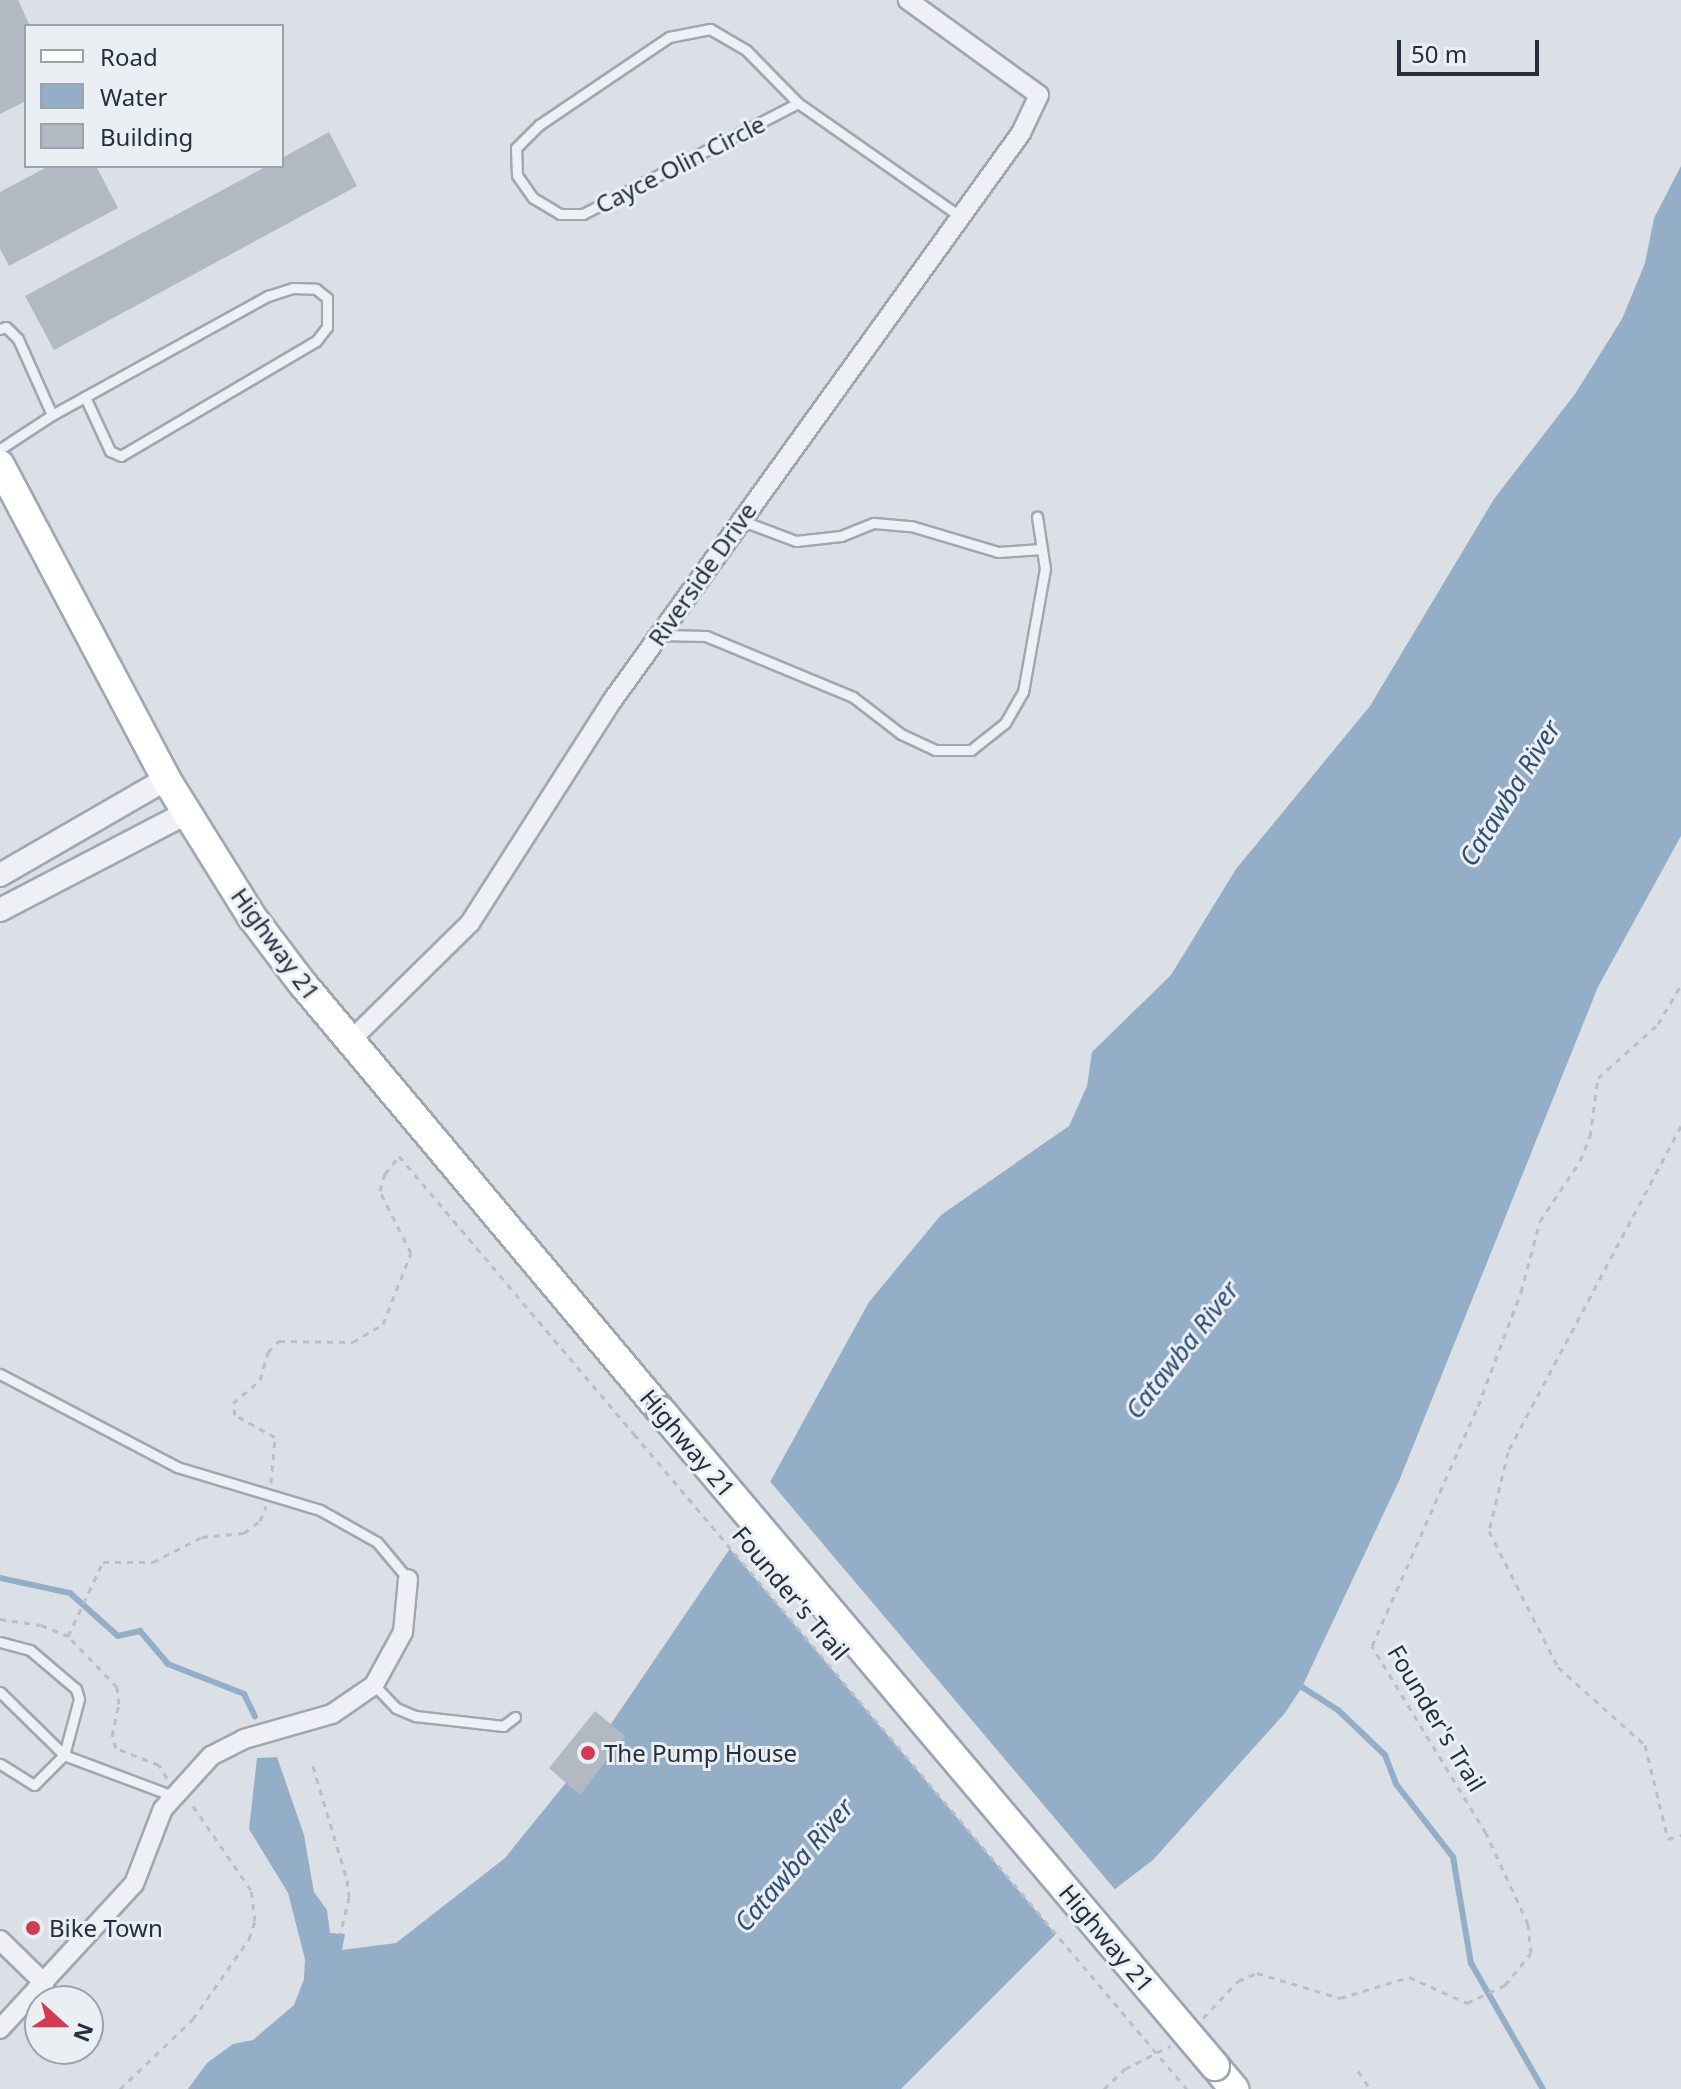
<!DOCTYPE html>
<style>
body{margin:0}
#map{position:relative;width:1681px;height:2089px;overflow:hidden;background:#dbe0e6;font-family:"Noto Sans",sans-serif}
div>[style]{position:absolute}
.water>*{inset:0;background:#95aec8}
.pier>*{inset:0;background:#dbe0e6}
.stream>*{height:6px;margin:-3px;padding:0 3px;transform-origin:3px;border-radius:3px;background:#95aec8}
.building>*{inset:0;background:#b2b9c3}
.path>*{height:3px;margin-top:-1.5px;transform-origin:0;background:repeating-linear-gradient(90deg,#babec5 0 6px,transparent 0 12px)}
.roads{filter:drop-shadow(2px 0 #a1a7b0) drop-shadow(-2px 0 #a1a7b0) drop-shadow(0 2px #a1a7b0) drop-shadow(0 -2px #a1a7b0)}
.service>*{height:9px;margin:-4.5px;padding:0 4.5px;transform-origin:4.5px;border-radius:4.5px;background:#eef0f5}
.minor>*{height:18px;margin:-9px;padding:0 9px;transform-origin:9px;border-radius:9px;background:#eef0f5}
.tertiary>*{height:22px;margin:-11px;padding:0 11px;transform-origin:11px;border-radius:11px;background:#eef0f5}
.primary>*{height:28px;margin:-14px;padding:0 14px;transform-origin:14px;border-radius:14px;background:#fff}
.path-bridge>*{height:3px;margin-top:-1.5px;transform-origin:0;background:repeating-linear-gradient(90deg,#babec5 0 6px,transparent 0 12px)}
.bridges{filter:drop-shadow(2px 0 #9aa4b2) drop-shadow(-2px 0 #9aa4b2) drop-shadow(0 2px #9aa4b2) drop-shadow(0 -2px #9aa4b2)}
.primary-bridge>*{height:28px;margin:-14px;padding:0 14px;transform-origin:14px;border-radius:14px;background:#fff}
.dots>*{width:22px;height:22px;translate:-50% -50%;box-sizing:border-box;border:4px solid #eaeff4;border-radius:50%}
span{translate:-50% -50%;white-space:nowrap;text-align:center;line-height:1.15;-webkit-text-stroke:6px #eaeff4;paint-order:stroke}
.street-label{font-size:24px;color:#252e3c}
.poi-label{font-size:24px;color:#252e3c}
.left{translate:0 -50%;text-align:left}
.water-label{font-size:26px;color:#2e4d71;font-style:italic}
.legend{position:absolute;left:24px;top:24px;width:260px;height:144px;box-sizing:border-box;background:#eaeff4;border:2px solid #9ba2aa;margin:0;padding:10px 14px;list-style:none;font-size:24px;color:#252e3c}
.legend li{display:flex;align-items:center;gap:16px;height:40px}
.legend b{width:40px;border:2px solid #9ba2aa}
.north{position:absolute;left:24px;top:1985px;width:80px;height:80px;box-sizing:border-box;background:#eaeff4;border:2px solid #9ba2aa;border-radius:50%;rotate:111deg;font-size:22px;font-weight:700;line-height:32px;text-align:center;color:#252e3c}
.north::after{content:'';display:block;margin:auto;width:28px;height:36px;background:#d13b53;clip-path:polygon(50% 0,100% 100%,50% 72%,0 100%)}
.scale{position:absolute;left:1397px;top:40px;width:142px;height:36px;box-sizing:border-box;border:4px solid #252e3c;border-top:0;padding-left:10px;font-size:24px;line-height:28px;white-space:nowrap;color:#252e3c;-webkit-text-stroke:6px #eaeff4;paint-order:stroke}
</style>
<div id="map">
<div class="water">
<div style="clip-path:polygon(1681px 166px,1681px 836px,1598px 987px,1399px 1481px,1302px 1687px,1285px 1713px,1153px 1860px,1056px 1934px,901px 2089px,188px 2089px,207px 2063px,233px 2044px,253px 2040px,294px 2005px,304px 1979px,305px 1959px,288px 1893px,249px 1829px,257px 1758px,277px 1757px,304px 1835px,314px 1892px,327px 1910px,330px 1933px,345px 1934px,342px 1950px,396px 1943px,505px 1858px,598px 1743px,748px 1522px,869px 1302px,941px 1215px,1069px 1126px,1087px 1086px,1092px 1052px,1171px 975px,1236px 869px,1370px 706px,1494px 499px,1575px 394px,1622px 319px,1645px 263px,1654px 218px)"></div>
</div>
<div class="pier">
<div style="clip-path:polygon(768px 1479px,1118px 1893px,1058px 1937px,726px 1544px)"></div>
</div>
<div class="stream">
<div style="left:0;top:1578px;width:72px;rotate:12.1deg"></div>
<div style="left:70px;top:1593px;width:64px;rotate:41.9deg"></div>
<div style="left:118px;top:1636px;width:23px;rotate:-13deg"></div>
<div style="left:140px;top:1631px;width:43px;rotate:49.7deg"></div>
<div style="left:168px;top:1664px;width:82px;rotate:21.5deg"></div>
<div style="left:244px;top:1694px;width:25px;rotate:64deg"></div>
<div style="left:1302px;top:1687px;width:43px;rotate:32.6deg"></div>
<div style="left:1338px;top:1710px;width:65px;rotate:43.8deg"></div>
<div style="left:1385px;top:1755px;width:31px;rotate:69deg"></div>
<div style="left:1396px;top:1784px;width:93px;rotate:52deg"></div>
<div style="left:1453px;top:1857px;width:108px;rotate:80.4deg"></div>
<div style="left:1471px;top:1963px;width:145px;rotate:60.3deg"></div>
</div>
<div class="building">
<div style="clip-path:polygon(0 0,18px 0,30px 26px,26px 26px,26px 101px,0 114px)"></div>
<div style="clip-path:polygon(329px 132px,357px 186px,54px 350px,25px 296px,267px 166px,282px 166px,282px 158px)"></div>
<div style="clip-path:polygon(49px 166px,96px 166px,118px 208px,9px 266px,0 249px,0 192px)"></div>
<div style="clip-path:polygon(595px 1711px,625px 1736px,580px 1795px,549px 1768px)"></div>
</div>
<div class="path">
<div style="left:1681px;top:1126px;width:369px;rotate:118deg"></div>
<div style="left:1508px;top:1452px;width:81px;rotate:103.5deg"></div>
<div style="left:1489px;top:1531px;width:153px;rotate:63.1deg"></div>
<div style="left:1558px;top:1667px;width:117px;rotate:41.9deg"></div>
<div style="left:1645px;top:1745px;width:97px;rotate:76.3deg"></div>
<div style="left:1668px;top:1839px;width:14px;rotate:-17deg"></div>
<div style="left:271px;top:1483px;width:46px;rotate:-85deg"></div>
<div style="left:275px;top:1437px;width:46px;rotate:-151.2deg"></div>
<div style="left:235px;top:1415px;width:12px;rotate:-99deg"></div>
<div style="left:233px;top:1403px;width:35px;rotate:-40deg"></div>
<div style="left:260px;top:1380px;width:29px;rotate:-74deg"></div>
<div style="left:268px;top:1352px;width:16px;rotate:-45deg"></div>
<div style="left:279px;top:1341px;width:74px;rotate:0.8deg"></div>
<div style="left:353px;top:1342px;width:35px;rotate:-31deg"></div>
<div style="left:383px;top:1324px;width:76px;rotate:-68.5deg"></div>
<div style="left:411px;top:1253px;width:69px;rotate:-116.6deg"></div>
<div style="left:380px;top:1191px;width:18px;rotate:-74deg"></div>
<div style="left:385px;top:1174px;width:23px;rotate:-52deg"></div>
<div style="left:399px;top:1156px;width:364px;rotate:49.8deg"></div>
<div style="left:0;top:1619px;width:41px;rotate:8.3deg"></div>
<div style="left:41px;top:1625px;width:29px;rotate:22deg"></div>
<div style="left:313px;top:1766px;width:119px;rotate:73.4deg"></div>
<div style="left:347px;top:1880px;width:17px;rotate:83deg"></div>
<div style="left:349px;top:1897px;width:37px;rotate:103deg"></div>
<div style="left:167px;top:1778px;width:15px;rotate:-122deg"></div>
<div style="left:159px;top:1765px;width:46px;rotate:-158.4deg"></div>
<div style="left:116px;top:1748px;width:13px;rotate:-108deg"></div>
<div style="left:112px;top:1736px;width:33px;rotate:-78deg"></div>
<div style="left:119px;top:1704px;width:17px;rotate:-97deg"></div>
<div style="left:117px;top:1687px;width:71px;rotate:-133.9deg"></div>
<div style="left:68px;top:1636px;width:82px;rotate:-64.7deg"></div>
<div style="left:103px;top:1562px;width:50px"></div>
<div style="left:153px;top:1562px;width:55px;rotate:-27deg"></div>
<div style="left:202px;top:1537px;width:42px;rotate:-5.4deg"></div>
<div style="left:244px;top:1533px;width:20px;rotate:-37deg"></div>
<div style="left:260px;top:1521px;width:16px;rotate:-68deg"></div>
<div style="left:1203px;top:2018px;width:51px;rotate:-46.6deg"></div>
<div style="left:1238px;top:1981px;width:21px;rotate:-23deg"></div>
<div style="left:1257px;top:1973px;width:87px;rotate:16.8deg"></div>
<div style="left:1340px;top:1998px;width:72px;rotate:-16.9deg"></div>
<div style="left:1409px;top:1977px;width:64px;rotate:24.1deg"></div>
<div style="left:1467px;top:2003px;width:42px;rotate:-25.3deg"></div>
<div style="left:1505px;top:1985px;width:41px;rotate:-50.9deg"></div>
<div style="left:1531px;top:1953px;width:29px;rotate:-96deg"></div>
<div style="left:1528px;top:1924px;width:100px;rotate:-114.8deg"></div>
<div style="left:1486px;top:1833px;width:219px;rotate:-121.4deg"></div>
<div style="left:1372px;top:1646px;width:262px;rotate:-66.2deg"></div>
<div style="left:1478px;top:1406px;width:122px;rotate:-69.3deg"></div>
<div style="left:1521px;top:1292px;width:73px;rotate:-75deg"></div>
<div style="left:1540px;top:1221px;width:72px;rotate:-56.3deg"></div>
<div style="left:1580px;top:1161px;width:27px;rotate:-68deg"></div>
<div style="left:1590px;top:1136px;width:59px;rotate:-82.1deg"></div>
<div style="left:1598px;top:1078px;width:81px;rotate:-42deg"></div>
<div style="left:1658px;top:1024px;width:45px;rotate:-59.5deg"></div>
<div style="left:1358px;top:2071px;width:22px;rotate:56deg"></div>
<div style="left:120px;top:2089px;width:101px;rotate:-43.8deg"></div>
<div style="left:193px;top:2019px;width:98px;rotate:-55deg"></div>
<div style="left:249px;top:1939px;width:19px;rotate:-72deg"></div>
<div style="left:255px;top:1921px;width:31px;rotate:-97deg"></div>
<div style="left:251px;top:1890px;width:106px;rotate:-124.6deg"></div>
<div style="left:1104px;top:2089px;width:29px;rotate:-44deg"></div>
<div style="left:1125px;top:2069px;width:51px;rotate:-27.1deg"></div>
</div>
<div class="roads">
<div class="service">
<div style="left:798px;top:103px;width:242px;rotate:152.7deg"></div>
<div style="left:583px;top:214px;width:23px;rotate:180deg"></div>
<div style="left:560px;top:214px;width:31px;rotate:-149deg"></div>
<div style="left:533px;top:198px;width:28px;rotate:-125deg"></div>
<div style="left:517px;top:175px;width:27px;rotate:-92deg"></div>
<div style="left:516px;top:148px;width:33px;rotate:-45deg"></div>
<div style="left:539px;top:125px;width:157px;rotate:-34.1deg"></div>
<div style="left:669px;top:37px;width:42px;rotate:-11deg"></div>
<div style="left:710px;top:29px;width:42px;rotate:30.3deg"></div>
<div style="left:746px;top:50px;width:74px;rotate:45.5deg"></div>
<div style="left:798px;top:103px;width:195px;rotate:35deg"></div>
<div style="left:0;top:329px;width:6px;rotate:-18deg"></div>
<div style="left:6px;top:327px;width:17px;rotate:45deg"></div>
<div style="left:18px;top:339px;width:83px;rotate:65.9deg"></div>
<div style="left:52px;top:415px;width:62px;rotate:146.8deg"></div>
<div style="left:52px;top:415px;width:247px;rotate:-28.9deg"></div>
<div style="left:268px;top:296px;width:26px;rotate:-18deg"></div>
<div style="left:293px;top:288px;width:23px;rotate:2deg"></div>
<div style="left:316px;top:289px;width:14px;rotate:39deg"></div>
<div style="left:327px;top:298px;width:29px;rotate:90deg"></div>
<div style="left:327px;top:327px;width:18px;rotate:128deg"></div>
<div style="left:316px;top:341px;width:226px;rotate:149.5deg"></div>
<div style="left:121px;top:456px;width:12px;rotate:-156deg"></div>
<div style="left:110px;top:451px;width:60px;rotate:-114.8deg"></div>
<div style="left:740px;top:520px;width:60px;rotate:20.6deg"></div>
<div style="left:796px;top:541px;width:45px;rotate:-6.3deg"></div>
<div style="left:841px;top:536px;width:35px;rotate:-22deg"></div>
<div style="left:874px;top:523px;width:37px;rotate:5deg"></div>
<div style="left:911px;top:526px;width:91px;rotate:16.6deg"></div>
<div style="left:998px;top:552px;width:44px;rotate:-3.9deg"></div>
<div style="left:660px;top:635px;width:46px;rotate:1.2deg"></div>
<div style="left:706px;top:636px;width:159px;rotate:22.5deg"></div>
<div style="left:853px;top:697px;width:61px;rotate:37.6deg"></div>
<div style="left:901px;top:734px;width:38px;rotate:25deg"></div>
<div style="left:936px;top:750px;width:35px"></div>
<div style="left:971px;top:750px;width:43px;rotate:-38.5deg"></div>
<div style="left:1005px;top:723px;width:36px;rotate:-60deg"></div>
<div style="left:1023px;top:692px;width:125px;rotate:-79.9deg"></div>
<div style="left:1045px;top:569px;width:53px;rotate:-98.7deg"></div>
<div style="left:0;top:1374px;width:200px;rotate:27.7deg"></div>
<div style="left:177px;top:1467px;width:149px;rotate:16.7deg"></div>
<div style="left:320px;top:1510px;width:65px;rotate:29.3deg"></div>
<div style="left:377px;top:1542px;width:48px;rotate:50deg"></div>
<div style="left:0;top:1642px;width:31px;rotate:15deg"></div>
<div style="left:30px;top:1650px;width:60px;rotate:40.3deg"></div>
<div style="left:76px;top:1689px;width:10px;rotate:73deg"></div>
<div style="left:79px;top:1699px;width:58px;rotate:105deg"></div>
<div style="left:64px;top:1755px;width:42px;rotate:135deg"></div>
<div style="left:34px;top:1785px;width:40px;rotate:-148deg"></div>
<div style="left:374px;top:1685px;width:32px;rotate:46deg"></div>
<div style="left:396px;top:1708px;width:21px;rotate:23deg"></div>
<div style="left:415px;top:1716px;width:89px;rotate:6.5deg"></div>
<div style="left:503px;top:1726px;width:15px;rotate:-37deg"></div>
<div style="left:0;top:1692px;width:90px;rotate:44.5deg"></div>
<div style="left:64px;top:1755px;width:116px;rotate:20.6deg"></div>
</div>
<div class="minor">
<div style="left:350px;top:1041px;width:168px;rotate:-44.5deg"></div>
<div style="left:470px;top:923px;width:264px;rotate:-57.4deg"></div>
<div style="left:612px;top:701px;width:700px;rotate:-54.24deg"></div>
<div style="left:1021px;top:133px;width:42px;rotate:-64.7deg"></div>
<div style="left:1039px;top:95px;width:162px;rotate:-144.1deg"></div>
<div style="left:0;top:1940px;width:62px;rotate:44.3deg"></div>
<div style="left:0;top:2029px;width:197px;rotate:-47.3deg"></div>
<div style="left:134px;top:1884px;width:80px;rotate:-68.9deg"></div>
<div style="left:163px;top:1809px;width:72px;rotate:-47.8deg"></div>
<div style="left:211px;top:1756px;width:37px;rotate:-27deg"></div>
<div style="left:244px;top:1739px;width:91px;rotate:-15.9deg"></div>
<div style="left:332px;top:1714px;width:51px;rotate:-34.6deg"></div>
<div style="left:374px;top:1685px;width:60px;rotate:-61.3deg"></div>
<div style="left:403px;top:1632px;width:53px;rotate:-84.6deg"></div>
</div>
<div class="tertiary">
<div style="left:0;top:875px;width:192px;rotate:-30deg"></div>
<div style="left:0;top:910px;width:210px;rotate:-27.5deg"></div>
</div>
<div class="primary">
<div style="left:0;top:465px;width:355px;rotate:62.1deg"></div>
<div style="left:166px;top:779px;width:163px;rotate:58.1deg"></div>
<div style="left:252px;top:917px;width:83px;rotate:52.9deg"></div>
<div style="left:302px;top:983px;width:559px;rotate:50.01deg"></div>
<div style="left:1215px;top:2066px;width:30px;rotate:50deg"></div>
</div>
</div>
<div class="path-bridge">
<div style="left:634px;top:1434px;width:857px;rotate:49.83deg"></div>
</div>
<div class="bridges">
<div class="primary-bridge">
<div style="left:661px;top:1411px;width:858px;rotate:49.78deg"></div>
</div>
</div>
<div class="dots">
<div style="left:588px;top:1753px;background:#d13b53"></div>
<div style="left:33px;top:1928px;background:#d13b53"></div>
</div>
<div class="street-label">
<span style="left:680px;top:164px;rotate:-27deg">Cayce Olin Circle</span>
<span style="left:702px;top:574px;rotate:-55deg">Riverside Drive</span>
<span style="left:276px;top:944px;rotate:54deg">Highway 21</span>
<span style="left:688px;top:1443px;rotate:50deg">Highway 21</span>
<span style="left:791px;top:1593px;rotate:50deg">Founder's Trail</span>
<span style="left:1437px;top:1718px;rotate:59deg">Founder's Trail</span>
<span style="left:1107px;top:1938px;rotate:50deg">Highway 21</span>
</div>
<div class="poi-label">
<span class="left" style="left:604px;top:1753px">The Pump House</span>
<span class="left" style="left:49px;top:1928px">Bike Town</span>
</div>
<div class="water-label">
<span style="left:1510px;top:793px;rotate:-58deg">Catawba River</span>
<span style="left:1182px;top:1350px;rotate:-52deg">Catawba River</span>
<span style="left:794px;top:1865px;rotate:-49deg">Catawba River</span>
</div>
<ul class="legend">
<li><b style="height:10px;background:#fff"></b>Road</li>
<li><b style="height:22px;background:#95aec8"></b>Water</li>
<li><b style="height:22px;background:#b2b9c3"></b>Building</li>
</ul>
<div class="north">N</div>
<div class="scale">50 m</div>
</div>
